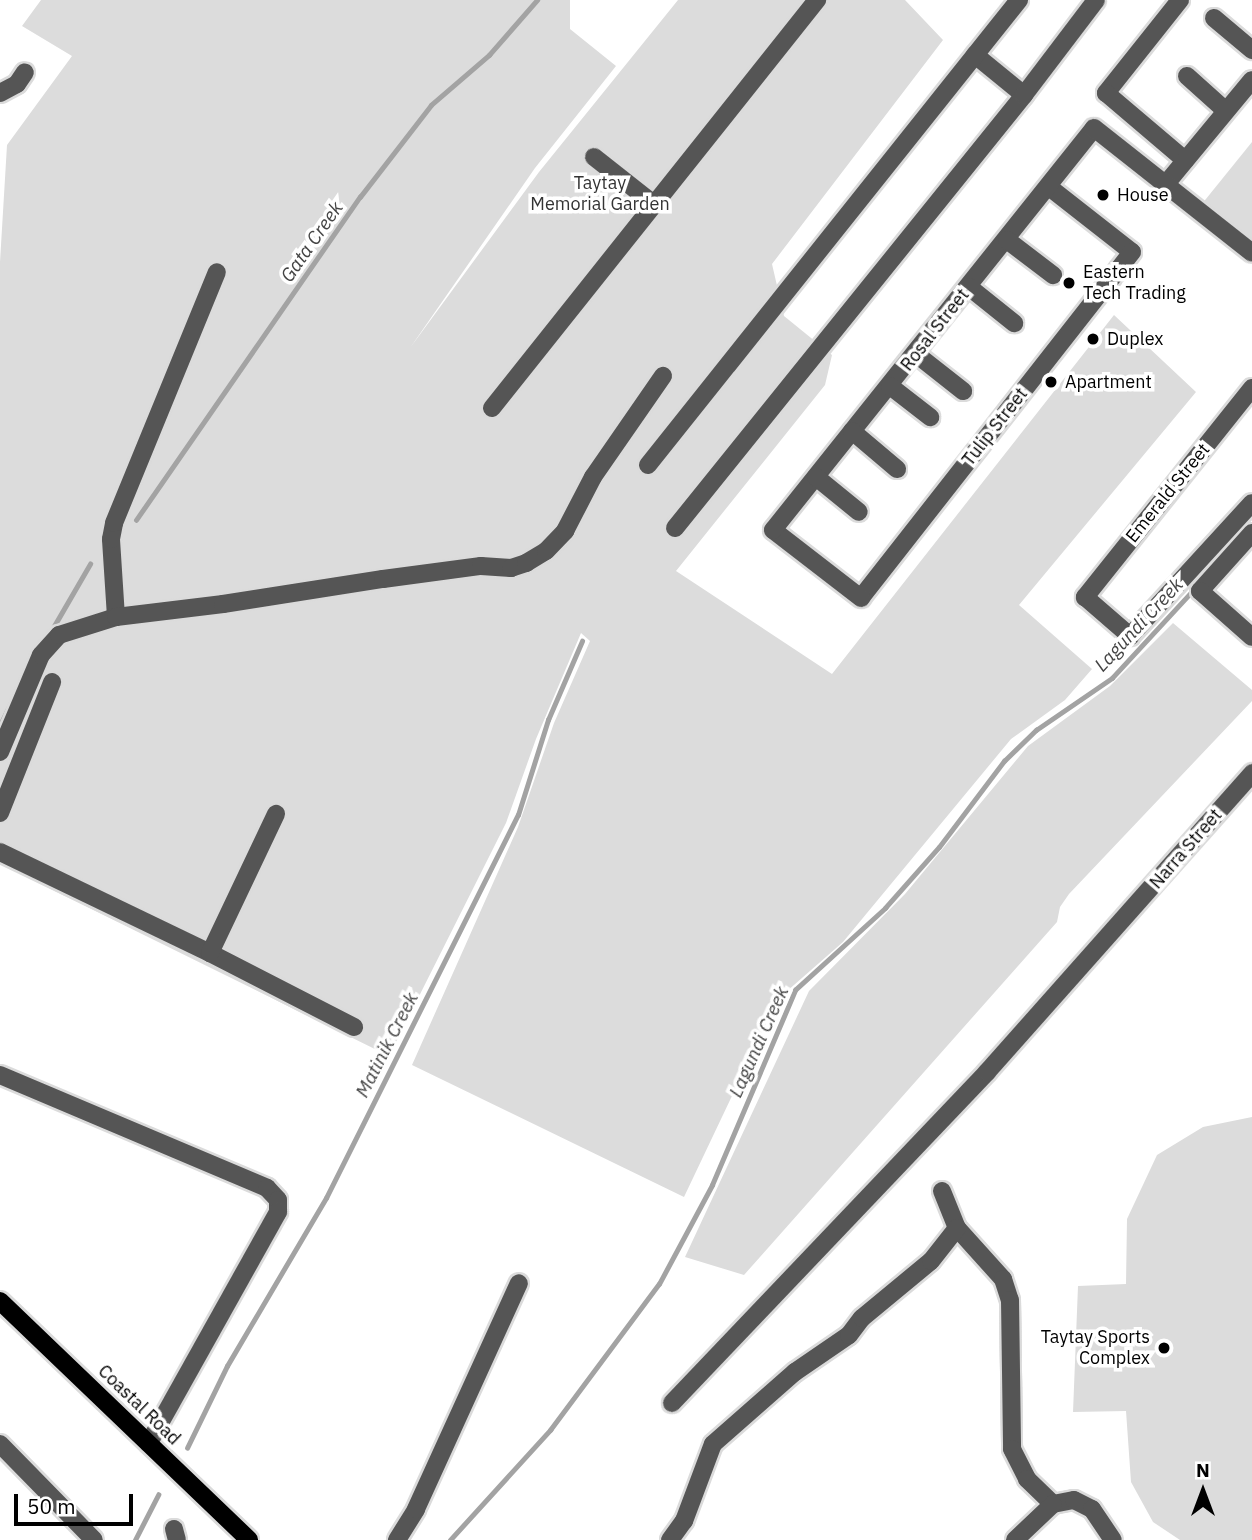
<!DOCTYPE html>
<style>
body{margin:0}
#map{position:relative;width:1252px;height:1540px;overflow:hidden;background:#fff;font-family:"IBM Plex Sans",sans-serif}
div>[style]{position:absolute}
.green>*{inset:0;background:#dcdcdc}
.stream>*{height:4.5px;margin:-2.25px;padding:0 2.25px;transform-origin:2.25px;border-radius:2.25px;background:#a3a3a3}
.roads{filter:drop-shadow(2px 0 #dbdbdb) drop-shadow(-2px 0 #dbdbdb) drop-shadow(0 2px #dbdbdb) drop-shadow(0 -2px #dbdbdb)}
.minor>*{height:18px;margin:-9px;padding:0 9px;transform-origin:9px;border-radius:9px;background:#555}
.major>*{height:18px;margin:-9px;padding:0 9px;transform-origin:9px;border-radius:9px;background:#000}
.dots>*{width:19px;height:19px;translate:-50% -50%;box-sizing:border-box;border:4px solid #fff;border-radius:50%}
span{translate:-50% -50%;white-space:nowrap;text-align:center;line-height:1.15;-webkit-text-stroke:7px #fff;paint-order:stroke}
.park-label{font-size:18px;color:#333}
.poi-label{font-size:18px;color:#000}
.left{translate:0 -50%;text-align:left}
.right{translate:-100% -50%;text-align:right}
.street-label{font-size:18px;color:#000}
.water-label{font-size:19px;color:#444;font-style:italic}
.north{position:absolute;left:1168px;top:1456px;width:70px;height:70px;-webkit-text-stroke:5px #fff;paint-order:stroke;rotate:0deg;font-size:19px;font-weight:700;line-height:28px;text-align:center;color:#000}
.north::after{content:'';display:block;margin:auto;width:24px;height:32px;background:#000;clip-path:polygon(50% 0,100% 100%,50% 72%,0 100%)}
.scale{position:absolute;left:14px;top:1494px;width:119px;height:32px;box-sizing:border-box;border:4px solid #000;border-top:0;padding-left:9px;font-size:21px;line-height:24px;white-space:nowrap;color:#000;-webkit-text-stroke:5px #fff;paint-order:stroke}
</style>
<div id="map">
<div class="green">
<div style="clip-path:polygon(41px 0,570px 0,570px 29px,616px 66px,535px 168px,410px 348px,539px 172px,678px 0,905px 0,943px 40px,772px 264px,784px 316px,832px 355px,825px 385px,676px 571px,832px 674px,1114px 315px,1196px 392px,1019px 605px,1092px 669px,1065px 700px,1011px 739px,843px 942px,778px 999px,684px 1197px,412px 1065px,518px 827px,554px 723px,590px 641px,581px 633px,536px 739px,506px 823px,389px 1056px,0 864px,0 262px,7px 145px,72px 56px,22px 26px)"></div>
<div style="clip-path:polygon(1252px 142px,1252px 264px,1193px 215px)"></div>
<div style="clip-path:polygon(1173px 623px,1252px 690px,1252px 701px,1069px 894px,1060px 907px,1057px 922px,744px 1275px,685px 1257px,809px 991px,905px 894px,1028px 746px,1110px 686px)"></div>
<div style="clip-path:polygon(1252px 1117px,1252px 1540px,1180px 1540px,1153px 1522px,1131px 1482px,1126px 1411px,1073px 1412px,1078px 1286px,1126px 1284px,1127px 1219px,1157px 1155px,1203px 1127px)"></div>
</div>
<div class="stream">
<div style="left:136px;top:520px;width:393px;rotate:-55.3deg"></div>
<div style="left:360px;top:197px;width:116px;rotate:-52.3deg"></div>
<div style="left:431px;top:105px;width:77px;rotate:-40.8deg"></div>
<div style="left:489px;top:55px;width:73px;rotate:-48.9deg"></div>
<div style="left:50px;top:633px;width:80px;rotate:-59.9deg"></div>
<div style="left:0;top:725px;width:43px;rotate:-64deg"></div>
<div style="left:187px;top:1448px;width:91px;rotate:-64deg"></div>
<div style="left:227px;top:1366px;width:195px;rotate:-59.5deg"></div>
<div style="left:326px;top:1198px;width:428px;rotate:-63.4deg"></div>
<div style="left:518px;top:815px;width:100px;rotate:-72.5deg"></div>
<div style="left:548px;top:720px;width:86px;rotate:-66.7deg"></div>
<div style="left:135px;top:1540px;width:51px;rotate:-62.9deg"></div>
<div style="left:450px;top:1540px;width:149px;rotate:-47.7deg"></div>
<div style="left:550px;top:1430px;width:182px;rotate:-53.3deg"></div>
<div style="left:659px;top:1284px;width:112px;rotate:-61.8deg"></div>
<div style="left:712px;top:1185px;width:212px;rotate:-66.9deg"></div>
<div style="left:795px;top:990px;width:122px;rotate:-42.3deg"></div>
<div style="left:885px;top:908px;width:81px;rotate:-48.5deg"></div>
<div style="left:939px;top:847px;width:108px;rotate:-52.9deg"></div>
<div style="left:1004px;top:761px;width:45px;rotate:-44.1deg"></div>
<div style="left:1036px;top:730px;width:92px;rotate:-34.4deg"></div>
<div style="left:1112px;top:678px;width:121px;rotate:-47.3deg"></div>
</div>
<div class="roads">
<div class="minor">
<div style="left:1180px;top:0;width:119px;rotate:128.5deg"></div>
<div style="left:1106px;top:93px;width:104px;rotate:40.3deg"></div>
<div style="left:1214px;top:18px;width:50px;rotate:40.1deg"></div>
<div style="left:975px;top:55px;width:63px;rotate:39.2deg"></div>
<div style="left:1187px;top:76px;width:52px;rotate:41.9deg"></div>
<div style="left:0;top:93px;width:19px;rotate:-28deg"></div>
<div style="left:17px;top:84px;width:14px;rotate:-56deg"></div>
<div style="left:594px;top:157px;width:78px;rotate:38.2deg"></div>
<div style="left:1165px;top:185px;width:136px;rotate:-50.4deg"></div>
<div style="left:1049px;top:187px;width:105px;rotate:38.1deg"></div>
<div style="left:1132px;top:252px;width:439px;rotate:128.1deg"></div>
<div style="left:861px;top:598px;width:111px;rotate:-142.3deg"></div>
<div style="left:773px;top:530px;width:514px;rotate:-51.39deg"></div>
<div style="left:1094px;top:128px;width:201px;rotate:38.3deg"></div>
<div style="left:1007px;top:240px;width:58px;rotate:37.3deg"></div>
<div style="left:969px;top:287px;width:58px;rotate:38.7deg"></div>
<div style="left:916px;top:354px;width:60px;rotate:38.2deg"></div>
<div style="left:890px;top:386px;width:51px;rotate:37.8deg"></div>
<div style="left:1252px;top:388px;width:268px;rotate:128.6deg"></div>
<div style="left:1085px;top:597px;width:60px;rotate:40.9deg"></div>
<div style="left:1130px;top:636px;width:180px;rotate:-47.5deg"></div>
<div style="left:492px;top:408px;width:522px;rotate:-51.46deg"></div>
<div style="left:852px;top:431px;width:59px;rotate:40.2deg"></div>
<div style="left:648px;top:465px;width:595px;rotate:-51.42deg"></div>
<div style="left:816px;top:477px;width:55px;rotate:39.1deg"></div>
<div style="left:675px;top:528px;width:556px;rotate:-51.13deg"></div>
<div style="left:1024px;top:95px;width:119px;rotate:-52.8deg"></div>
<div style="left:1252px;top:533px;width:78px;rotate:131.9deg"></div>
<div style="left:1200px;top:591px;width:69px;rotate:41.5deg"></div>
<div style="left:116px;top:617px;width:78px;rotate:-93.7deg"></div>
<div style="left:111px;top:539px;width:16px;rotate:-79deg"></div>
<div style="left:114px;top:523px;width:271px;rotate:-67.7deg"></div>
<div style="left:0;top:752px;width:105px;rotate:-67.1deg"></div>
<div style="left:41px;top:655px;width:27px;rotate:-48deg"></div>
<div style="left:59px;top:635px;width:60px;rotate:-17.5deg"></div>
<div style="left:116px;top:617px;width:108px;rotate:-6.9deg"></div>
<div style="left:223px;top:604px;width:162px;rotate:-8.9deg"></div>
<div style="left:383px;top:579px;width:99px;rotate:-7.6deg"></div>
<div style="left:481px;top:566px;width:30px;rotate:4deg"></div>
<div style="left:511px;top:568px;width:16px;rotate:-18deg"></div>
<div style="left:526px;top:563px;width:23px;rotate:-31deg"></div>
<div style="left:546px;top:551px;width:28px;rotate:-46deg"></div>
<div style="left:565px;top:531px;width:61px;rotate:-62.6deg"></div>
<div style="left:593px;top:477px;width:123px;rotate:-55.3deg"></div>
<div style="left:0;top:813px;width:141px;rotate:-68.3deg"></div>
<div style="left:0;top:852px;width:233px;rotate:25.7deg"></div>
<div style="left:210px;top:953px;width:162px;rotate:27.2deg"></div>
<div style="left:210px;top:953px;width:154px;rotate:-64.6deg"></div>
<div style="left:0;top:1075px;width:290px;rotate:22.9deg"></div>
<div style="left:267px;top:1188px;width:16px;rotate:47deg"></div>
<div style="left:278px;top:1200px;width:12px;rotate:90deg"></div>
<div style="left:278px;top:1212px;width:265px;rotate:119.2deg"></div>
<div style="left:942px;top:1191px;width:40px;rotate:68deg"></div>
<div style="left:957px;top:1228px;width:69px;rotate:48deg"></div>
<div style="left:1003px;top:1279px;width:22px;rotate:72deg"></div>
<div style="left:1010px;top:1300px;width:149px;rotate:89.2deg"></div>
<div style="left:1012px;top:1449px;width:34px;rotate:63deg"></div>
<div style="left:1027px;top:1479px;width:36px;rotate:44deg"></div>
<div style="left:1053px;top:1504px;width:21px;rotate:-11deg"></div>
<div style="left:1074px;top:1500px;width:20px;rotate:27deg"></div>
<div style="left:1092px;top:1509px;width:37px;rotate:56deg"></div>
<div style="left:672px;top:1403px;width:457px;rotate:-46.4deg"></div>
<div style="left:987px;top:1072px;width:400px;rotate:-48.4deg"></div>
<div style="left:0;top:1444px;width:134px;rotate:45.6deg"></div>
<div style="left:174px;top:1529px;width:11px;rotate:75deg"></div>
<div style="left:397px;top:1540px;width:36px;rotate:-58deg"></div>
<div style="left:416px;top:1509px;width:248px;rotate:-65.5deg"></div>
<div style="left:670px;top:1540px;width:24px;rotate:-54deg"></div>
<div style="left:684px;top:1521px;width:82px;rotate:-69.4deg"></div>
<div style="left:713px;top:1444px;width:109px;rotate:-41.3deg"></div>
<div style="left:795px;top:1372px;width:65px;rotate:-34.4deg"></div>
<div style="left:849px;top:1335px;width:21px;rotate:-53deg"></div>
<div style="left:862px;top:1318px;width:89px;rotate:-39.6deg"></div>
<div style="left:931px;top:1261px;width:42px;rotate:-51.8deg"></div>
<div style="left:1015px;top:1540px;width:52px;rotate:-43.5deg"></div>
</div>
<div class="major">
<div style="left:0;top:1301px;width:345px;rotate:43.8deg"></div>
</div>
</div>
<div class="dots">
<div style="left:1103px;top:195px;background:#000"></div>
<div style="left:1069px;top:283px;background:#000"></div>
<div style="left:1093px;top:339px;background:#000"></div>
<div style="left:1051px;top:382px;background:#000"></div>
<div style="left:1164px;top:1348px;background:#000"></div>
</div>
<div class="park-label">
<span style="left:600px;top:194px">Taytay<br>Memorial Garden</span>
</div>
<div class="poi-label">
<span class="left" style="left:1117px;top:195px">House</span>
<span class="left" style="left:1083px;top:283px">Eastern<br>Tech Trading</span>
<span class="left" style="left:1107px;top:339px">Duplex</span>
<span class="left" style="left:1065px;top:382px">Apartment</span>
<span class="right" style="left:1150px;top:1348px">Taytay Sports<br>Complex</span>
</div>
<div class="street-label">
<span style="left:935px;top:330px;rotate:-52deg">Rosal Street</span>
<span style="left:995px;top:427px;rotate:-52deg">Tulip Street</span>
<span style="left:1168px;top:493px;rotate:-51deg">Emerald Street</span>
<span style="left:1186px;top:849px;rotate:-49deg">Narra Street</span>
<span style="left:139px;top:1405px;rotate:44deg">Coastal Road</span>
</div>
<div class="water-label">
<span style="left:312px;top:242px;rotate:-55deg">Gata Creek</span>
<span style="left:1139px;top:625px;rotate:-47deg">Lagundi Creek</span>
<span style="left:759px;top:1042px;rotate:-66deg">Lagundi Creek</span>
<span style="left:387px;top:1045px;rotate:-63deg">Matinik Creek</span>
</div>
<div class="north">N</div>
<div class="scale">50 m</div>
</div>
